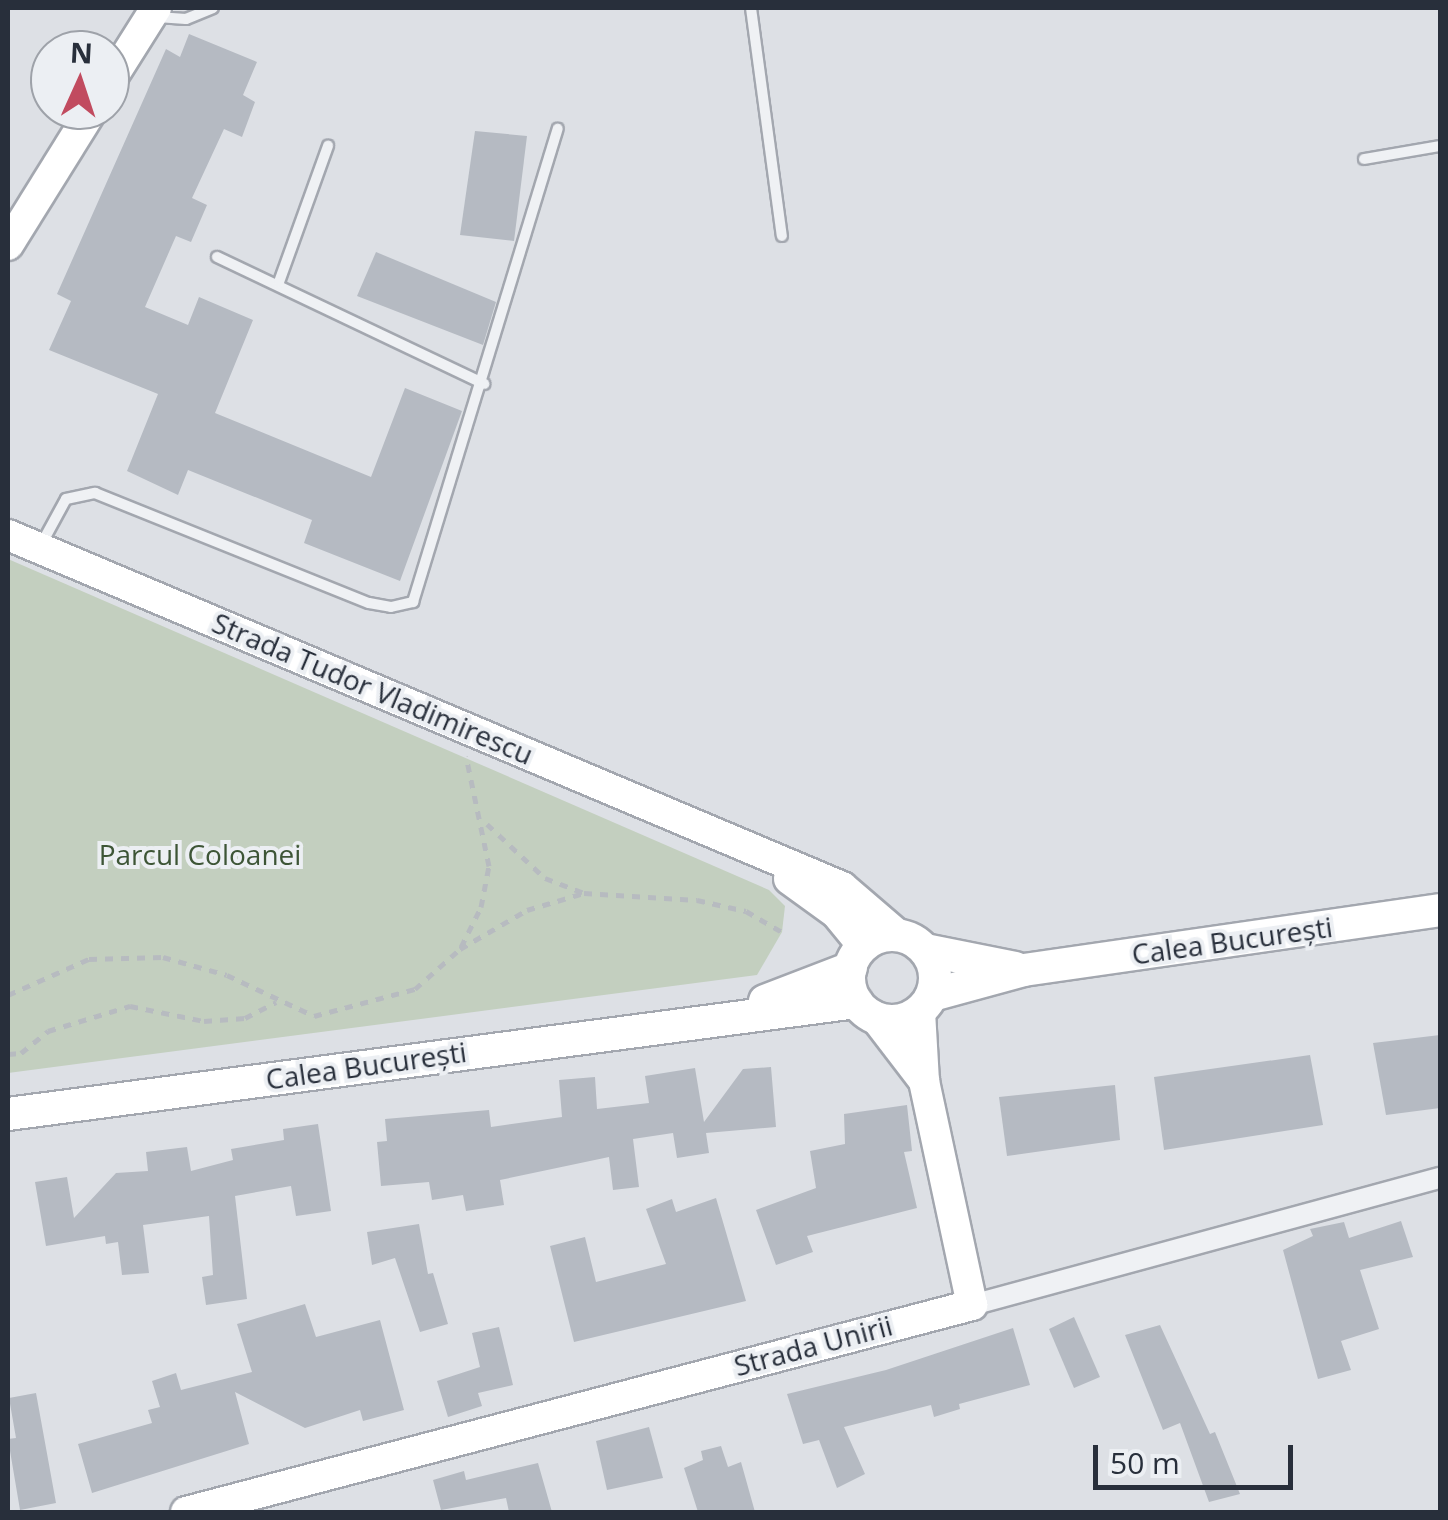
<!DOCTYPE html>
<meta charset="utf-8">
<style>
body{margin:0}
#map{position:relative;width:1448px;height:1520px;overflow:hidden;background:#dde0e5;font-family:"Open Sans",sans-serif}
div>[style]{position:absolute}
.green>*{inset:0;background:#c3cfbf}
.building>*{inset:0;background:#b5bac2}
.path>*{height:5px;margin-top:-2.5px;transform-origin:0;background:repeating-linear-gradient(90deg,#b7bbc0 0 8px,transparent 0 16px)}
.roads{filter:drop-shadow(2px 0 #a3a7af) drop-shadow(-2px 0 #a3a7af) drop-shadow(0 2px #a3a7af) drop-shadow(0 -2px #a3a7af)}
.lane>*{height:10px;margin:-5px;padding:0 5px;transform-origin:5px;border-radius:5px;background:#eff1f4}
.street>*{height:20px;margin:-10px;padding:0 10px;transform-origin:10px;border-radius:10px;background:#eff1f4}
.secondary>*{height:30px;margin:-15px;padding:0 15px;transform-origin:15px;border-radius:15px;background:#fff}
.primary>*{height:32px;margin:-16px;padding:0 16px;transform-origin:16px;border-radius:16px;background:#fff}
.primary>.ring{margin:-16px;padding:0;box-sizing:content-box;background:none;border:32px solid #fff;border-radius:50%}
span{translate:-50% -50%;white-space:nowrap;text-align:center;line-height:1.15;-webkit-text-stroke:8px #eceff3;paint-order:stroke}
.street-label{font-size:28px;color:#282f3b}
.park-label{font-size:28px;color:#3d5536}
.frame{position:absolute;inset:0;border:10px solid #282f3b;pointer-events:none}
.north{position:absolute;left:30px;top:30px;width:100px;height:100px;box-sizing:border-box;background:#eceff3;border:2px solid #9ea2a9;border-radius:50%;rotate:3deg;font-size:28px;font-weight:700;line-height:40px;text-align:center;color:#282f3b}
.north::after{content:'';display:block;margin:auto;width:35px;height:45px;background:#c14b5f;clip-path:polygon(50% 0,100% 100%,50% 72%,0 100%)}
.scale{position:absolute;left:1093px;top:1445px;width:200px;height:45px;box-sizing:border-box;border:5px solid #282f3b;border-top:0;padding-left:12px;font-size:30px;line-height:35px;white-space:nowrap;color:#282f3b;-webkit-text-stroke:8px #eceff3;paint-order:stroke}
</style>
<div id="map">
<div class="green">
<div style="clip-path:polygon(8px 559px,769px 890px,785px 906px,782px 932px,757px 975px,8px 1073px)"></div>
</div>
<div class="building">
<div style="clip-path:polygon(189px 34px,257px 62px,243px 95px,255px 102px,242px 137px,224px 129px,192px 198px,207px 205px,191px 242px,176px 236px,145px 307px,188px 325px,199px 297px,253px 320px,215px 413px,371px 477px,405px 388px,462px 411px,400px 581px,304px 543px,312px 520px,188px 470px,178px 495px,127px 471px,158px 394px,49px 350px,71px 301px,57px 294px,166px 49px,180px 57px)"></div>
<div style="clip-path:polygon(475px 131px,527px 136px,514px 241px,460px 235px)"></div>
<div style="clip-path:polygon(376px 252px,496px 302px,483px 345px,357px 296px)"></div>
<div style="clip-path:polygon(1440px 1035px,1440px 1108px,1386px 1115px,1373px 1043px)"></div>
<div style="clip-path:polygon(1310px 1055px,1323px 1125px,1164px 1150px,1154px 1077px)"></div>
<div style="clip-path:polygon(771px 1067px,776px 1127px,706px 1133px,709px 1153px,677px 1158px,673px 1133px,633px 1139px,639px 1187px,613px 1190px,609px 1157px,500px 1180px,504px 1205px,466px 1211px,463px 1195px,432px 1200px,429px 1182px,381px 1186px,377px 1142px,387px 1141px,385px 1119px,489px 1110px,491px 1127px,562px 1117px,559px 1080px,595px 1077px,597px 1109px,649px 1103px,645px 1076px,695px 1068px,704px 1122px,743px 1069px)"></div>
<div style="clip-path:polygon(1115px 1085px,1120px 1140px,1007px 1156px,999px 1097px)"></div>
<div style="clip-path:polygon(907px 1105px,912px 1151px,904px 1152px,917px 1208px,807px 1236px,813px 1252px,776px 1265px,756px 1210px,816px 1188px,810px 1151px,845px 1144px,844px 1114px)"></div>
<div style="clip-path:polygon(318px 1124px,331px 1211px,296px 1216px,291px 1186px,235px 1196px,247px 1299px,206px 1305px,202px 1277px,213px 1275px,209px 1216px,143px 1225px,149px 1273px,122px 1275px,118px 1242px,106px 1244px,105px 1236px,46px 1246px,35px 1182px,67px 1177px,74px 1218px,116px 1173px,148px 1171px,146px 1152px,187px 1147px,191px 1171px,233px 1160px,231px 1149px,284px 1140px,283px 1129px)"></div>
<div style="clip-path:polygon(716px 1198px,746px 1301px,574px 1342px,550px 1246px,585px 1237px,596px 1282px,666px 1264px,646px 1209px,672px 1199px,676px 1212px)"></div>
<div style="clip-path:polygon(1401px 1221px,1413px 1257px,1360px 1270px,1379px 1329px,1341px 1341px,1351px 1370px,1318px 1379px,1283px 1250px,1313px 1236px,1310px 1229px,1344px 1222px,1349px 1238px)"></div>
<div style="clip-path:polygon(419px 1224px,428px 1274px,433px 1273px,448px 1324px,420px 1332px,395px 1258px,372px 1265px,367px 1232px)"></div>
<div style="clip-path:polygon(305px 1304px,316px 1337px,380px 1320px,404px 1410px,363px 1421px,360px 1410px,305px 1428px,235px 1392px,249px 1444px,92px 1493px,78px 1444px,152px 1423px,148px 1410px,160px 1407px,152px 1381px,176px 1373px,181px 1390px,252px 1372px,237px 1324px)"></div>
<div style="clip-path:polygon(1074px 1317px,1100px 1377px,1074px 1388px,1049px 1329px)"></div>
<div style="clip-path:polygon(1160px 1325px,1210px 1434px,1215px 1432px,1240px 1494px,1209px 1502px,1180px 1423px,1163px 1430px,1125px 1335px)"></div>
<div style="clip-path:polygon(499px 1327px,513px 1385px,478px 1393px,482px 1406px,448px 1417px,437px 1381px,480px 1367px,472px 1333px)"></div>
<div style="clip-path:polygon(1013px 1328px,1030px 1385px,959px 1404px,960px 1409px,934px 1417px,931px 1405px,844px 1427px,865px 1474px,837px 1488px,819px 1440px,803px 1444px,787px 1394px,886px 1370px)"></div>
<div style="clip-path:polygon(36px 1393px,56px 1503px,20px 1510px,8px 1439px,16px 1438px,9px 1398px)"></div>
<div style="clip-path:polygon(649px 1427px,663px 1478px,607px 1490px,596px 1441px)"></div>
<div style="clip-path:polygon(721px 1446px,728px 1467px,741px 1462px,755px 1512px,698px 1512px,684px 1468px,703px 1460px,701px 1451px)"></div>
<div style="clip-path:polygon(538px 1463px,552px 1512px,509px 1512px,506px 1498px,441px 1510px,433px 1480px,464px 1471px,466px 1480px)"></div>
</div>
<div class="path">
<div style="left:487px;top:824px;width:79px;rotate:43deg"></div>
<div style="left:545px;top:878px;width:40px;rotate:21deg"></div>
<div style="left:461px;top:947px;width:45px;rotate:-63.4deg"></div>
<div style="left:481px;top:907px;width:42px;rotate:-79deg"></div>
<div style="left:489px;top:866px;width:112px;rotate:-101.8deg"></div>
<div style="left:8px;top:995px;width:89px;rotate:-24deg"></div>
<div style="left:89px;top:959px;width:74px;rotate:-1.5deg"></div>
<div style="left:163px;top:957px;width:66px;rotate:15.7deg"></div>
<div style="left:227px;top:975px;width:96px;rotate:25.2deg"></div>
<div style="left:314px;top:1016px;width:105px;rotate:-15deg"></div>
<div style="left:415px;top:989px;width:60px;rotate:-41.6deg"></div>
<div style="left:460px;top:949px;width:78px;rotate:-30.2deg"></div>
<div style="left:527px;top:910px;width:59px;rotate:-16.6deg"></div>
<div style="left:584px;top:893px;width:113px;rotate:3.5deg"></div>
<div style="left:697px;top:900px;width:50px;rotate:12.7deg"></div>
<div style="left:746px;top:911px;width:42px;rotate:30.3deg"></div>
<div style="left:8px;top:1054px;width:13px;rotate:-4deg"></div>
<div style="left:21px;top:1053px;width:35px;rotate:-39deg"></div>
<div style="left:48px;top:1031px;width:86px;rotate:-17deg"></div>
<div style="left:130px;top:1006px;width:76px;rotate:11.5deg"></div>
<div style="left:204px;top:1021px;width:41px;rotate:-4.2deg"></div>
<div style="left:245px;top:1018px;width:35px;rotate:-27deg"></div>
</div>
<div class="roads">
<div class="lane">
<div style="left:751px;top:8px;width:230px;rotate:82.3deg"></div>
<div style="left:157px;top:17px;width:29px;rotate:4deg"></div>
<div style="left:186px;top:19px;width:29px;rotate:-22deg"></div>
<div style="left:1364px;top:159px;width:77px;rotate:-9.7deg"></div>
<div style="left:217px;top:257px;width:296px;rotate:25.4deg"></div>
<div style="left:279px;top:282px;width:145px;rotate:-70.2deg"></div>
<div style="left:42px;top:543px;width:50px;rotate:-61.4deg"></div>
<div style="left:66px;top:499px;width:30px;rotate:-12deg"></div>
<div style="left:95px;top:493px;width:295px;rotate:21.9deg"></div>
<div style="left:369px;top:603px;width:22px;rotate:10deg"></div>
<div style="left:391px;top:607px;width:23px;rotate:-13deg"></div>
<div style="left:413px;top:602px;width:495px;rotate:-73deg"></div>
</div>
<div class="street">
<div style="left:972px;top:1305px;width:485px;rotate:-15.2deg"></div>
</div>
<div class="secondary">
<div style="left:110px;top:81px;width:86px;rotate:-57.8deg"></div>
<div style="left:8px;top:245px;width:159px;rotate:-58.1deg"></div>
<div style="left:8px;top:535px;width:905px;rotate:22.88deg"></div>
<div style="left:842px;top:887px;width:74px;rotate:40.6deg"></div>
<div style="left:789px;top:879px;width:58px;rotate:35.9deg"></div>
<div style="left:836px;top:913px;width:43px;rotate:50.7deg"></div>
<div style="left:875px;top:1017px;width:81px;rotate:52.6deg"></div>
<div style="left:186px;top:1512px;width:813px;rotate:-14.75deg"></div>
<div style="left:972px;top:1305px;width:229px;rotate:-102.1deg"></div>
<div style="left:924px;top:1081px;width:70px;rotate:-93.3deg"></div>
</div>
<div class="primary">
<div class="ring" style="left:849px;top:935px;width:54px;height:54px"></div>
<div style="left:925px;top:950px;width:92px;rotate:11.3deg"></div>
<div style="left:932px;top:995px;width:95px;rotate:-15.2deg"></div>
<div style="left:1024px;top:970px;width:420px;rotate:-8.2deg"></div>
<div style="left:765px;top:1001px;width:92px;rotate:-21deg"></div>
<div style="left:8px;top:1114px;width:856px;rotate:-7.52deg"></div>
</div>
</div>
<div class="street-label">
<span style="left:373px;top:688px;rotate:23deg">Strada Tudor Vladimirescu</span>
<span style="left:1232px;top:940px;rotate:-8deg">Calea București</span>
<span style="left:366px;top:1065px;rotate:-8deg">Calea București</span>
<span style="left:813px;top:1345px;rotate:-15deg">Strada Unirii</span>
</div>
<div class="park-label">
<span style="left:200px;top:854px">Parcul Coloanei</span>
</div>
<div class="frame"></div>
<div class="north">N</div>
<div class="scale">50 m</div>
</div>
